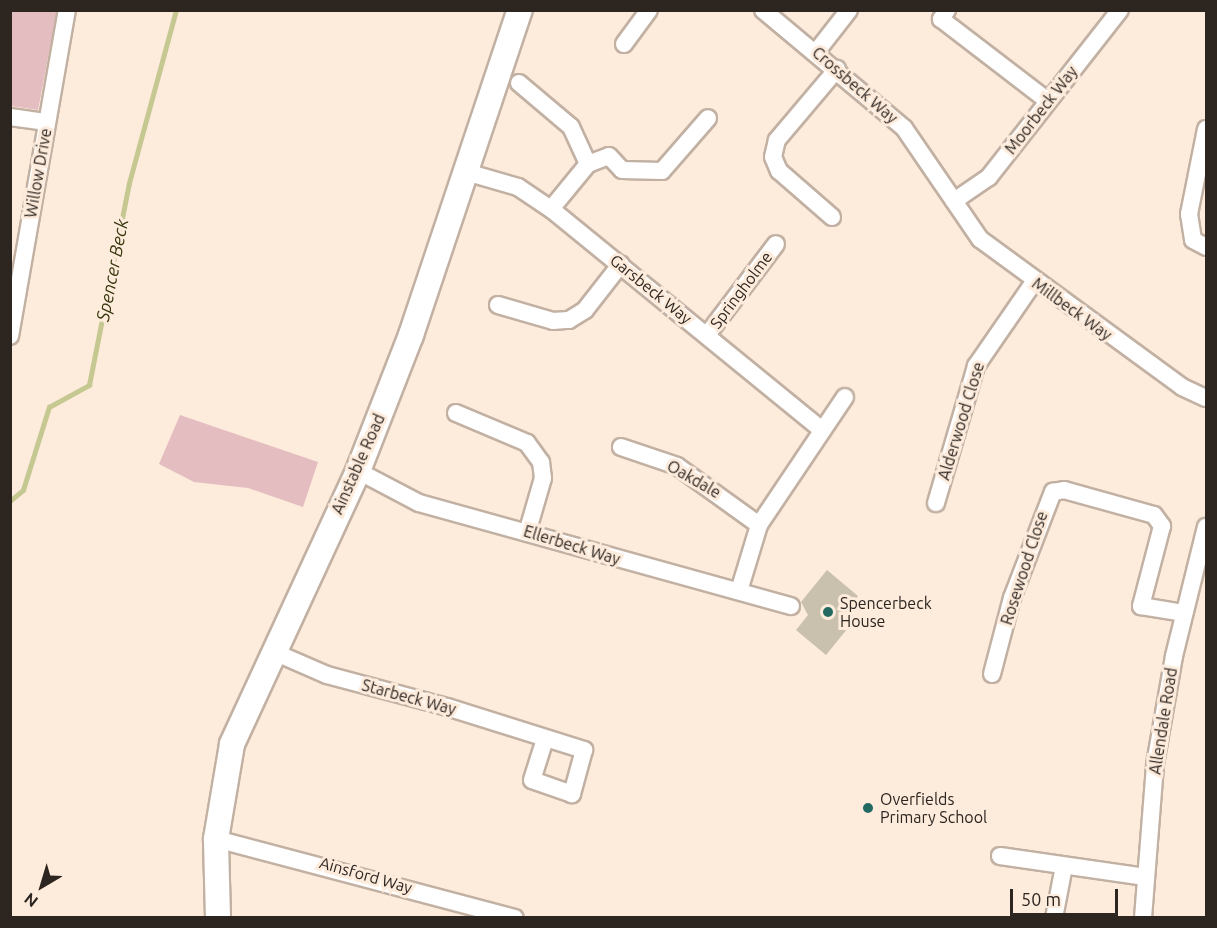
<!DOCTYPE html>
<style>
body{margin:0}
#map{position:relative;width:1217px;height:928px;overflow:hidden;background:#fdebdc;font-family:Ubuntu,sans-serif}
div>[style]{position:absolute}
.green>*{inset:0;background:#e3bdc0}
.stream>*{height:4.5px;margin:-2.25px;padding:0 2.25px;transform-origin:2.25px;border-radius:2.25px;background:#c6c892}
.building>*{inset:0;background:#c9c0ad}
.roads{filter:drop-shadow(2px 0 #c2b1a3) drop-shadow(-2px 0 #c2b1a3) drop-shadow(0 2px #c2b1a3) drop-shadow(0 -2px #c2b1a3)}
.street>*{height:16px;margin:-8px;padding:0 8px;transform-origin:8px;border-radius:8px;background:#fff}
.secondary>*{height:24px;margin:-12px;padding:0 12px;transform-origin:12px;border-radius:12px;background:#fff}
.dots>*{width:16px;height:16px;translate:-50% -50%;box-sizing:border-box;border:3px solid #fdebdc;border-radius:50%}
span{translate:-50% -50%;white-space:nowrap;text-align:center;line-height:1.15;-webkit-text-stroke:6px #fdebdc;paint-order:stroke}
.street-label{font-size:16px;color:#2c2520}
.poi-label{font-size:16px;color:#2c2520}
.left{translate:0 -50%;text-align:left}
.water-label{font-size:18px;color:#36370c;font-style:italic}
.frame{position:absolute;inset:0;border:12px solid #2c2520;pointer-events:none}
.north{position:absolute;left:12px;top:856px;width:60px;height:60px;-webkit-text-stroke:4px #fdebdc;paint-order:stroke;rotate:218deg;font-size:16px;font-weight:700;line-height:24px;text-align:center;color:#2c2520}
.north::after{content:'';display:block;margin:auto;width:21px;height:27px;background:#2c2520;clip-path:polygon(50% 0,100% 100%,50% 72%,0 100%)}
.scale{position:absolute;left:1010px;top:889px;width:108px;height:27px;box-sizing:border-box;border:3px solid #2c2520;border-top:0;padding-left:8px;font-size:18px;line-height:21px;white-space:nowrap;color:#2c2520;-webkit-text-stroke:4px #fdebdc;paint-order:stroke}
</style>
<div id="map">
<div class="green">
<div style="clip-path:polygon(11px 10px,57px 11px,38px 110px,11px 106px)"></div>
<div style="clip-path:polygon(180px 415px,318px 462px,303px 507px,248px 488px,194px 482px,159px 464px)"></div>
</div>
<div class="stream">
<div style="left:10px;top:501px;width:17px;rotate:-40deg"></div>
<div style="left:23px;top:490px;width:87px;rotate:-72.6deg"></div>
<div style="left:49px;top:407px;width:46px;rotate:-28.8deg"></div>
<div style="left:89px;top:385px;width:206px;rotate:-78.8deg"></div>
<div style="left:129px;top:183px;width:179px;rotate:-74.8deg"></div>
</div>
<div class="building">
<div style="clip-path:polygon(827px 570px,858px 596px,847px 610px,856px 618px,826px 655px,796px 630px,808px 615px,801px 602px)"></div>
</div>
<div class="roads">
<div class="street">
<div style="left:763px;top:10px;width:184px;rotate:39.9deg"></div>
<div style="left:904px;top:128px;width:135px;rotate:55.6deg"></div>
<div style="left:980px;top:239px;width:250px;rotate:36.2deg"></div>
<div style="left:1182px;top:387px;width:26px;rotate:25deg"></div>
<div style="left:947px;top:10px;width:11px;rotate:124deg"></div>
<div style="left:941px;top:19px;width:135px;rotate:37.5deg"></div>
<div style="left:624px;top:44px;width:42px;rotate:-53.7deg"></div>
<div style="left:817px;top:51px;width:52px;rotate:-52deg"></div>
<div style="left:519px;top:83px;width:68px;rotate:40.2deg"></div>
<div style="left:571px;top:127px;width:41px;rotate:65.3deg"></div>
<div style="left:588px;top:164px;width:22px;rotate:-21deg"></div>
<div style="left:609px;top:156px;width:19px;rotate:47deg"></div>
<div style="left:622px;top:170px;width:40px;rotate:1.4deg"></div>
<div style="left:662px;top:171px;width:70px;rotate:-49deg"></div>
<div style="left:10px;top:117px;width:37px;rotate:8deg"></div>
<div style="left:1206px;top:129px;width:87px;rotate:101.3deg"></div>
<div style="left:1189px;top:214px;width:26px;rotate:81deg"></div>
<div style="left:1193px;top:240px;width:15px;rotate:28deg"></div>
<div style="left:466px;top:172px;width:54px;rotate:16.1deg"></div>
<div style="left:518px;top:187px;width:40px;rotate:34deg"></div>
<div style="left:551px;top:209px;width:350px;rotate:39.2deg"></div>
<div style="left:954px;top:201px;width:42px;rotate:-34.4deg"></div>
<div style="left:989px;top:177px;width:212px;rotate:-51.9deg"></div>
<div style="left:551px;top:209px;width:58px;rotate:-50.6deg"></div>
<div style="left:832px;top:217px;width:70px;rotate:-139deg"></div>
<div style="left:779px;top:171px;width:15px;rotate:-113deg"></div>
<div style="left:773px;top:157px;width:17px;rotate:-77deg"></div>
<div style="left:777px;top:140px;width:93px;rotate:-49.8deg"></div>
<div style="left:498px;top:305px;width:57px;rotate:16.2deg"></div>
<div style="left:553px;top:321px;width:16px;rotate:-4deg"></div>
<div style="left:569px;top:320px;width:19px;rotate:-32deg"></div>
<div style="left:585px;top:310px;width:58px;rotate:-52deg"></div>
<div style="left:707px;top:335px;width:114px;rotate:-52.8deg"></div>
<div style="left:10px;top:336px;width:331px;rotate:-80.1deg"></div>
<div style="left:456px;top:413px;width:77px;rotate:22.9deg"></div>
<div style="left:527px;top:443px;width:24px;rotate:54deg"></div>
<div style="left:541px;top:462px;width:16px;rotate:83deg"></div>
<div style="left:543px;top:478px;width:57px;rotate:106.2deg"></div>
<div style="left:621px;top:447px;width:59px;rotate:18.7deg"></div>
<div style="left:677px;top:466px;width:101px;rotate:35.7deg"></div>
<div style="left:358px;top:471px;width:69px;rotate:27.7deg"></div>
<div style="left:419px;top:503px;width:386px;rotate:15.5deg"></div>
<div style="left:936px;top:503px;width:143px;rotate:-73.7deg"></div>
<div style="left:976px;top:366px;width:102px;rotate:-55.4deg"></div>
<div style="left:739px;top:591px;width:69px;rotate:-73.1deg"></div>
<div style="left:759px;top:525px;width:154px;rotate:-56.1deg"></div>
<div style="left:274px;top:652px;width:58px;rotate:23.5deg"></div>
<div style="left:327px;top:675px;width:124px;rotate:14.9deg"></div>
<div style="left:447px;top:707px;width:144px;rotate:17.4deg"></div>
<div style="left:584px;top:750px;width:46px;rotate:105.3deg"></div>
<div style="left:572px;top:794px;width:42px;rotate:-160.7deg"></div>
<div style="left:532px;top:780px;width:43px;rotate:-72.4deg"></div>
<div style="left:992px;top:674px;width:79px;rotate:-75.3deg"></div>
<div style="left:1012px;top:598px;width:114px;rotate:-68.9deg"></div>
<div style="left:1053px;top:492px;width:11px;rotate:-10deg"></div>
<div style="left:1064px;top:490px;width:93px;rotate:15.5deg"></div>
<div style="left:1154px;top:515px;width:14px;rotate:54deg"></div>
<div style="left:1162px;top:526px;width:83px;rotate:104.7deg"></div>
<div style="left:1141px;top:606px;width:44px;rotate:9.2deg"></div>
<div style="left:216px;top:839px;width:309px;rotate:14.8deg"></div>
<div style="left:1000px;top:856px;width:147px;rotate:8.2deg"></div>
<div style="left:1054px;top:918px;width:53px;rotate:-79.1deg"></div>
<div style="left:1143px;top:918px;width:154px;rotate:-85.5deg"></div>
<div style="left:1155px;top:764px;width:110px;rotate:-80deg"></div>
<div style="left:1174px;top:656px;width:133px;rotate:-76.1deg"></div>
</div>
<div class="secondary">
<div style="left:218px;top:918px;width:79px;rotate:-91.5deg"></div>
<div style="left:216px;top:839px;width:96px;rotate:-80.4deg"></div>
<div style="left:232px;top:744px;width:301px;rotate:-65.2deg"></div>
<div style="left:358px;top:471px;width:146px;rotate:-68.7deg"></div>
<div style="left:411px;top:335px;width:343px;rotate:-71.5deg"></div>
</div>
</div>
<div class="dots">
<div style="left:828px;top:612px;background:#226a61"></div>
<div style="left:868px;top:808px;background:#226a61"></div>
</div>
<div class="street-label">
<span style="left:855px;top:85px;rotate:41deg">Crossbeck Way</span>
<span style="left:1041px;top:110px;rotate:-52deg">Moorbeck Way</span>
<span style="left:38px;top:173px;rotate:-80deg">Willow Drive</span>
<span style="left:651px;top:289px;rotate:39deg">Garsbeck Way</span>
<span style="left:741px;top:290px;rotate:-53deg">Springholme</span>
<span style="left:1072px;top:309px;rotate:36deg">Millbeck Way</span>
<span style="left:961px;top:421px;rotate:-73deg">Alderwood Close</span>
<span style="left:358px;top:464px;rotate:-66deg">Ainstable Road</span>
<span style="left:694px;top:479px;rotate:30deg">Oakdale</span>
<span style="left:572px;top:545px;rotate:17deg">Ellerbeck Way</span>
<span style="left:1024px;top:568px;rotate:-72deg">Rosewood Close</span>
<span style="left:409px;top:697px;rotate:15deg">Starbeck Way</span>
<span style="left:1163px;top:721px;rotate:-81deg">Allendale Road</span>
<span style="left:366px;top:875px;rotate:16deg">Ainsford Way</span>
</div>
<div class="poi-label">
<span class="left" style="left:840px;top:612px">Spencerbeck<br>House</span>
<span class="left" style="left:880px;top:808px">Overfields<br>Primary School</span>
</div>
<div class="water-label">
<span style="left:112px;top:270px;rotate:-79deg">Spencer Beck</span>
</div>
<div class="frame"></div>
<div class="north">N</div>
<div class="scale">50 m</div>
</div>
